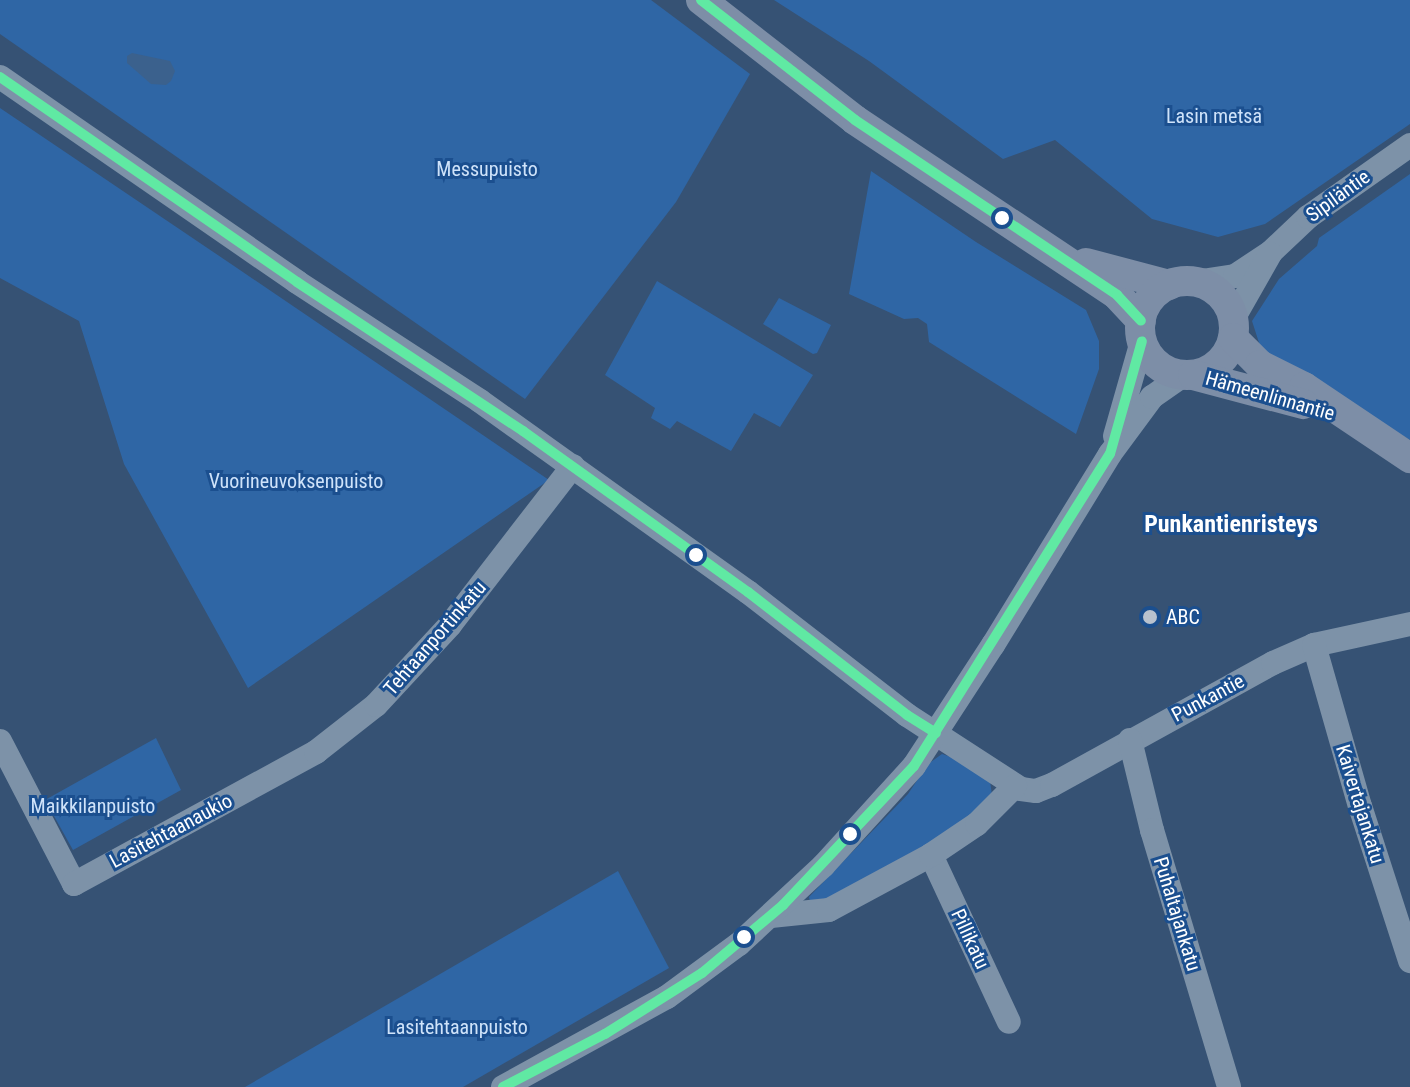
<!DOCTYPE html>
<meta charset="utf-8">
<style>
body{margin:0}
#map{position:relative;width:1410px;height:1087px;overflow:hidden;background:#365274;font-family:"Roboto Condensed",sans-serif}
div>[style]{position:absolute}
.green>*{inset:0;background:#2f66a5}
.water>*{inset:0;background:#3b618d}
.minor>*{height:24px;margin:-12px;padding:0 12px;transform-origin:12px;border-radius:12px;background:#7d92a8}
.major>*{height:30px;margin:-15px;padding:0 15px;transform-origin:15px;border-radius:15px;background:#7d8ea7}
.major>.ring{margin:-15px;padding:0;box-sizing:content-box;background:none;border:30px solid #7d8ea7;border-radius:50%}
.bus-1>*{height:10px;margin:-5px;padding:0 5px;transform-origin:5px;border-radius:5px;background:#60e9a3}
.dots>*{width:22px;height:22px;translate:-50% -50%;box-sizing:border-box;border:4px solid #1b4f8f;border-radius:50%}
span{translate:-50% -50%;white-space:nowrap;text-align:center;line-height:1.15;-webkit-text-stroke:6px #1b4f8f;paint-order:stroke}
.park-label{font-size:20px;color:#cfe3fa}
.street-label{font-size:20px;color:#fff}
.poi-label{font-size:20px;color:#fff}
.left{translate:0 -50%;text-align:left}
.quarter-label{font-size:24px;color:#fff;font-weight:700}
</style>
<div id="map">
<div class="green">
<div style="clip-path:polygon(0 0,651px 0,750px 74px,676px 202px,525px 399px,0 34px)"></div>
<div style="clip-path:polygon(774px 0,1410px 0,1410px 124px,1265px 224px,1218px 237px,1152px 219px,1055px 140px,1003px 159px,869px 61px)"></div>
<div style="clip-path:polygon(0 108px,237px 268px,549px 480px,248px 688px,124px 464px,79px 321px,0 278px)"></div>
<div style="clip-path:polygon(871px 171px,976px 242px,1086px 310px,1099px 341px,1099px 369px,1076px 434px,929px 342px,927px 324px,918px 318px,904px 319px,849px 294px)"></div>
<div style="clip-path:polygon(1410px 174px,1410px 440px,1261px 349px,1252px 321px,1279px 279px,1317px 246px,1319px 238px)"></div>
<div style="clip-path:polygon(657px 281px,813px 375px,780px 427px,754px 413px,731px 451px,677px 421px,670px 429px,651px 418px,655px 408px,605px 375px)"></div>
<div style="clip-path:polygon(779px 298px,831px 325px,817px 353px,813px 354px,763px 324px)"></div>
<div style="clip-path:polygon(156px 738px,181px 790px,73px 850px,45px 800px)"></div>
<div style="clip-path:polygon(942px 754px,963px 761px,990px 781px,992px 795px,986px 807px,909px 860px,811px 906px,809px 897px,908px 794px,928px 764px)"></div>
<div style="clip-path:polygon(618px 871px,669px 968px,463px 1087px,245px 1087px)"></div>
</div>
<div class="water">
<div style="clip-path:polygon(132px 53px,170px 61px,175px 71px,171px 81px,166px 85px,151px 84px,127px 63px,127px 56px)"></div>
</div>
<div class="minor">
<div style="left:0;top:77px;width:361px;rotate:34.6deg"></div>
<div style="left:297px;top:282px;width:218px;rotate:33deg"></div>
<div style="left:480px;top:401px;width:329px;rotate:35.5deg"></div>
<div style="left:748px;top:592px;width:201px;rotate:37.7deg"></div>
<div style="left:907px;top:715px;width:136px;rotate:33deg"></div>
<div style="left:1021px;top:789px;width:15px;rotate:8deg"></div>
<div style="left:1036px;top:791px;width:17px;rotate:-21deg"></div>
<div style="left:1052px;top:785px;width:252px;rotate:-28.9deg"></div>
<div style="left:1273px;top:663px;width:45px;rotate:-23.7deg"></div>
<div style="left:1314px;top:645px;width:98px;rotate:-12.3deg"></div>
<div style="left:1195px;top:282px;width:40px;rotate:-8.5deg"></div>
<div style="left:1235px;top:276px;width:43px;rotate:-33.7deg"></div>
<div style="left:1271px;top:252px;width:51px;rotate:-43.4deg"></div>
<div style="left:1308px;top:217px;width:125px;rotate:-35.2deg"></div>
<div style="left:1233px;top:319px;width:75px;rotate:-60.4deg"></div>
<div style="left:1115px;top:436px;width:99px;rotate:-74.1deg"></div>
<div style="left:1314px;top:645px;width:167px;rotate:74.1deg"></div>
<div style="left:1360px;top:806px;width:163px;rotate:72.1deg"></div>
<div style="left:1130px;top:740px;width:93px;rotate:76.3deg"></div>
<div style="left:1152px;top:830px;width:268px;rotate:73.3deg"></div>
<div style="left:0;top:741px;width:161px;rotate:62.6deg"></div>
<div style="left:74px;top:884px;width:276px;rotate:-28.6deg"></div>
<div style="left:316px;top:752px;width:76px;rotate:-38.1deg"></div>
<div style="left:376px;top:705px;width:109px;rotate:-47.2deg"></div>
<div style="left:450px;top:625px;width:201px;rotate:-52.3deg"></div>
<div style="left:931px;top:855px;width:184px;rotate:65deg"></div>
<div style="left:771px;top:916px;width:58px;rotate:-5.9deg"></div>
<div style="left:829px;top:910px;width:116px;rotate:-28.3deg"></div>
<div style="left:931px;top:855px;width:55px;rotate:-34deg"></div>
<div style="left:977px;top:824px;width:54px;rotate:-45deg"></div>
<div style="left:503px;top:1087px;width:187px;rotate:-28.8deg"></div>
<div style="left:667px;top:997px;width:89px;rotate:-36.4deg"></div>
<div style="left:739px;top:944px;width:115px;rotate:-42.9deg"></div>
<div style="left:823px;top:866px;width:135px;rotate:-47.7deg"></div>
<div style="left:914px;top:766px;width:145px;rotate:-56.9deg"></div>
<div style="left:993px;top:645px;width:224px;rotate:-58.5deg"></div>
<div style="left:1110px;top:454px;width:71px;rotate:-53.6deg"></div>
<div style="left:1152px;top:397px;width:39px;rotate:-35deg"></div>
</div>
<div class="major">
<div style="left:701px;top:0;width:195px;rotate:37.9deg"></div>
<div style="left:855px;top:120px;width:315px;rotate:33.7deg"></div>
<div style="left:1117px;top:295px;width:35px;rotate:47deg"></div>
<div style="left:1086px;top:263px;width:86px;rotate:14.8deg"></div>
<div class="ring" style="left:1140px;top:281px;width:64px;height:64px"></div>
<div style="left:1233px;top:338px;width:38px;rotate:45deg"></div>
<div style="left:1260px;top:365px;width:49px;rotate:26.6deg"></div>
<div style="left:1304px;top:387px;width:128px;rotate:33.8deg"></div>
<div style="left:1193px;top:375px;width:114px;rotate:14.8deg"></div>
</div>
<div class="bus-1">
<div style="left:701px;top:0;width:195px;rotate:37.9deg"></div>
<div style="left:855px;top:120px;width:315px;rotate:33.7deg"></div>
<div style="left:1117px;top:295px;width:35px;rotate:47deg"></div>
<div style="left:0;top:77px;width:361px;rotate:34.6deg"></div>
<div style="left:297px;top:282px;width:271px;rotate:33.4deg"></div>
<div style="left:523px;top:431px;width:277px;rotate:35.6deg"></div>
<div style="left:748px;top:592px;width:201px;rotate:37.7deg"></div>
<div style="left:907px;top:715px;width:34px;rotate:32deg"></div>
<div style="left:503px;top:1087px;width:115px;rotate:-27.5deg"></div>
<div style="left:605px;top:1034px;width:115px;rotate:-32.2deg"></div>
<div style="left:702px;top:973px;width:106px;rotate:-40deg"></div>
<div style="left:783px;top:905px;width:191px;rotate:-46.7deg"></div>
<div style="left:914px;top:766px;width:368px;rotate:-57.9deg"></div>
<div style="left:1110px;top:454px;width:117px;rotate:-74.2deg"></div>
</div>
<div class="dots">
<div style="left:1002px;top:218px;background:#fff"></div>
<div style="left:696px;top:555px;background:#fff"></div>
<div style="left:1150px;top:617px;background:#b9c2ce"></div>
<div style="left:850px;top:834px;background:#fff"></div>
<div style="left:744px;top:937px;background:#fff"></div>
</div>
<div class="park-label">
<span style="left:1214px;top:116px">Lasin metsä</span>
<span style="left:487px;top:169px">Messupuisto</span>
<span style="left:296px;top:481px">Vuorineuvoksenpuisto</span>
<span style="left:93px;top:806px">Maikkilanpuisto</span>
<span style="left:457px;top:1027px">Lasitehtaanpuisto</span>
</div>
<div class="street-label">
<span style="left:1338px;top:196px;rotate:-36deg">Sipiläntie</span>
<span style="left:1270px;top:396px;rotate:16deg">Hämeenlinnantie</span>
<span style="left:435px;top:638px;rotate:-49deg">Tehtaanportinkatu</span>
<span style="left:1208px;top:698px;rotate:-28deg">Punkantie</span>
<span style="left:1360px;top:804px;rotate:73deg">Kaivertajankatu</span>
<span style="left:171px;top:831px;rotate:-28deg">Lasitehtaanaukio</span>
<span style="left:1177px;top:914px;rotate:73deg">Puhaltajankatu</span>
<span style="left:970px;top:939px;rotate:65deg">Pillikatu</span>
</div>
<div class="poi-label">
<span class="left" style="left:1166px;top:617px">ABC</span>
</div>
<div class="quarter-label">
<span style="left:1231px;top:525px">Punkantienristeys</span>
</div>
</div>
